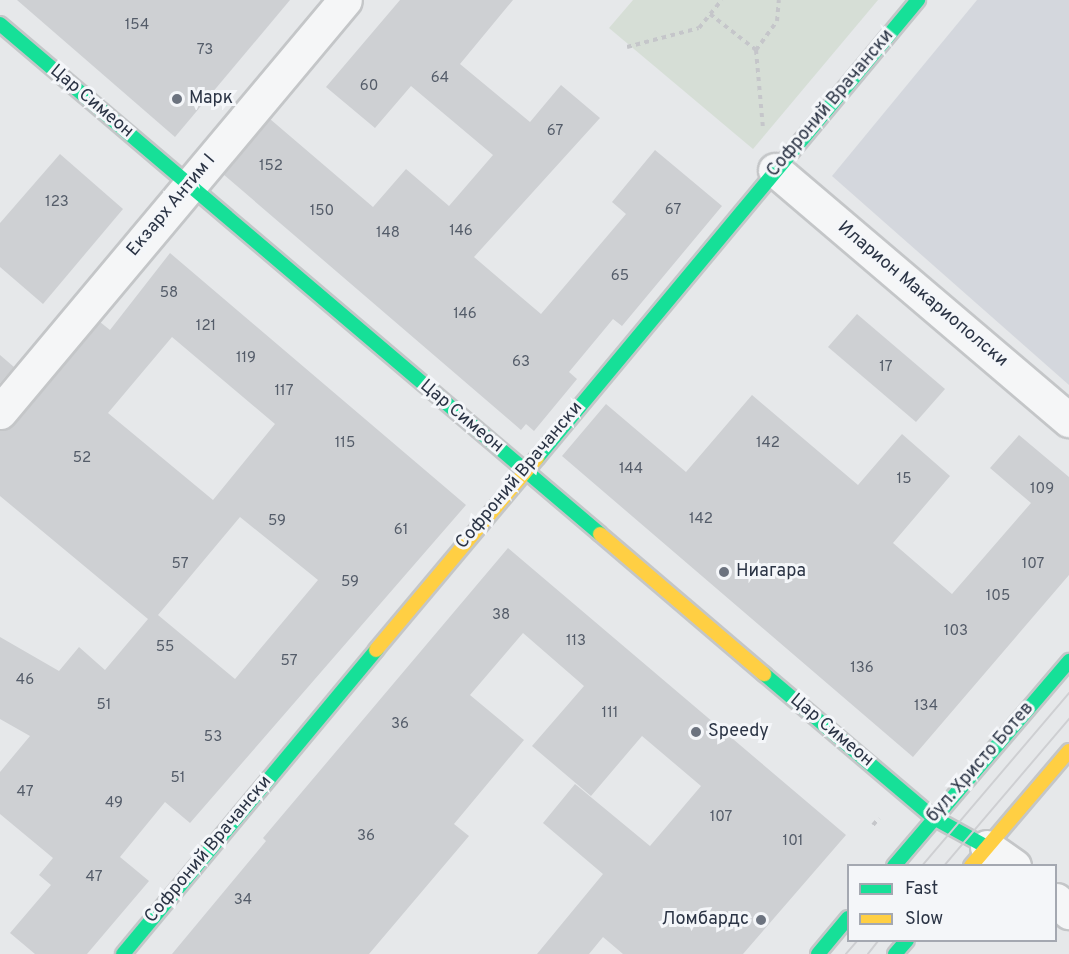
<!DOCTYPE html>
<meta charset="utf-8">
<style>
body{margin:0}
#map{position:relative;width:1069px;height:954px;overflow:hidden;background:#e6e8ea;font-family:Overpass,sans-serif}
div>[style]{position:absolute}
.built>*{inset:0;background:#d4d7dd}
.green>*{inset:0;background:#d6ded6}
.building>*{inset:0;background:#ced0d3}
.path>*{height:4px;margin-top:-2px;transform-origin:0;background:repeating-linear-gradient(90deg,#c5c6ca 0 4.5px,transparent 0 9px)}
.roads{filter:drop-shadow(2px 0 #c4c6c8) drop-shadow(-2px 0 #c4c6c8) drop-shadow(0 2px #c4c6c8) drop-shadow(0 -2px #c4c6c8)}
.street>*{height:33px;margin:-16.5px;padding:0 16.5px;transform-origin:16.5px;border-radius:16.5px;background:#f5f6f7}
.fast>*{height:14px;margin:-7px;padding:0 7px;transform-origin:7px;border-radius:7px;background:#16e098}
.slow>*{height:14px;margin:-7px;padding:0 7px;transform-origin:7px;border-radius:7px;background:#ffcf43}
.tram>*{height:1.5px;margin:-0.75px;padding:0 0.75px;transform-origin:0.75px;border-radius:0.75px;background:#cecfd2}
.dots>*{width:16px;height:16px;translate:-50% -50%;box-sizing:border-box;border:3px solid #f4f6f9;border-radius:50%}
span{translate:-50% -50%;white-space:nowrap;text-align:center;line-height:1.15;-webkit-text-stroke:6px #f4f6f9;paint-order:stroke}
.number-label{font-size:15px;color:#545c69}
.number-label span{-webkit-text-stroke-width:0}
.poi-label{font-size:18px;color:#2b3445}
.left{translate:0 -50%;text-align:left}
.right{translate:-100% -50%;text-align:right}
.street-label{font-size:18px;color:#2b3445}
.legend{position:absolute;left:847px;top:864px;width:210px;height:78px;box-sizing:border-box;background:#f4f6f9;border:2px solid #a4a8b1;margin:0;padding:8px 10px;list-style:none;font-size:18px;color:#2b3445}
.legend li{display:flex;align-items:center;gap:12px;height:30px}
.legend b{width:30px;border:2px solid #a4a8b1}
</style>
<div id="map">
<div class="built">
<div style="clip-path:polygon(977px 0,1069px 0,1069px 385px,832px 176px)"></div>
</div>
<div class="green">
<div style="clip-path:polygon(633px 0,878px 0,753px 149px,609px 28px)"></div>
</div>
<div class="building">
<div style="clip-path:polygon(17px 0,290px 0,175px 137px)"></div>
<div style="clip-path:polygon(400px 0,513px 0,460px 64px,530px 122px,561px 85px,600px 118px,474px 257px,541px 314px,626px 214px,612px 202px,655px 150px,722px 206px,622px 326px,613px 319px,569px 372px,577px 379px,534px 431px,526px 424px,521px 430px,223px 174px,270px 119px,373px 207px,406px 169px,449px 206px,493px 155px,411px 86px,375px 128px,326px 87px)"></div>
<div style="clip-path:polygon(60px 154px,123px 209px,43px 304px,0 267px,0 223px)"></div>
<div style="clip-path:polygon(evenodd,170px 253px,466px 505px,190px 823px,165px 802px,120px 857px,149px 881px,87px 954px,35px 954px,10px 933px,51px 885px,39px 875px,53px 858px,0 814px,0 772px,30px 736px,0 719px,0 637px,59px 671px,79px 647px,105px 670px,148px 619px,0 496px,0 430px,14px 424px,100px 322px,110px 330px,170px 253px,172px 337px,275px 424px,213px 500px,108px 413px,172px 337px,170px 253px,240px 517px,318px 580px,235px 679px,158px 615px,240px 517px)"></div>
<div style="clip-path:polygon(857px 314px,945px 389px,916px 422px,828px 347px)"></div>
<div style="clip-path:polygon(0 355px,14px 367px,0 383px)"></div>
<div style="clip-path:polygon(752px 395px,858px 485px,902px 434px,950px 476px,893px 543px,952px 594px,1031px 503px,990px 468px,1019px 435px,1069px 477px,1069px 575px,913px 757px,562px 456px,606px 404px,686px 472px)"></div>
<div style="clip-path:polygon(508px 548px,846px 835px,743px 954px,623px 954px,603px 937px,589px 954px,537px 954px,603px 874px,543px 823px,575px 784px,650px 846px,701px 786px,642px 736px,591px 796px,532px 746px,584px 686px,523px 633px,470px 695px,524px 740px,454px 824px,469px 836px,369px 954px,172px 954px,266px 841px,263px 838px)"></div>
</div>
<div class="path">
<div style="left:710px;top:14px;width:58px;rotate:38deg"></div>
<div style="left:756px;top:50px;width:79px;rotate:84.9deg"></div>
<div style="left:627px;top:47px;width:74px;rotate:-14.8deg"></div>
<div style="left:699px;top:28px;width:36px;rotate:-51deg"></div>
<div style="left:756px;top:50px;width:36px;rotate:-54deg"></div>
<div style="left:777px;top:21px;width:21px;rotate:-85deg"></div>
<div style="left:873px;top:825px;width:9px;rotate:-49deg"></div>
</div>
<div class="roads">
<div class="street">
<div style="left:775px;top:170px;width:386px;rotate:40.4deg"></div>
<div style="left:0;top:412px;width:537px;rotate:-50.06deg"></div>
<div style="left:987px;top:847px;width:33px;rotate:35deg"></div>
<div style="left:1056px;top:900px;width:18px;rotate:43deg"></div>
</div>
<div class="fast">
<div style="left:0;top:24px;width:787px;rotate:40.36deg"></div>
<div style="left:537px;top:458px;width:596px;rotate:-50.24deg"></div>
<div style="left:764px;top:674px;width:223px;rotate:40.3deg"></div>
<div style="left:934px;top:818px;width:60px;rotate:28.7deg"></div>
<div style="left:894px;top:866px;width:270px;rotate:-49.5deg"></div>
<div style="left:123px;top:954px;width:396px;rotate:-50.2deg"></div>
<div style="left:818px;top:954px;width:47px;rotate:-50.2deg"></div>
<div style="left:895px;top:954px;width:18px;rotate:-49deg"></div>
</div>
<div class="slow">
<div style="left:600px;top:534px;width:216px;rotate:40.5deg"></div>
<div style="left:376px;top:650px;width:251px;rotate:-50deg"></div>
<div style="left:971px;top:866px;width:151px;rotate:-49.6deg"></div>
</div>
</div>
<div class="tram">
<div style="left:922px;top:866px;width:227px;rotate:-49.6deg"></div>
<div style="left:944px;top:866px;width:193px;rotate:-49.6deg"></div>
<div style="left:846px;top:954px;width:18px;rotate:-49deg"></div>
<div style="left:868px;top:954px;width:18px;rotate:-52deg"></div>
</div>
<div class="dots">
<div style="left:177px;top:99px;background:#6c737f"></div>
<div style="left:724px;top:572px;background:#6c737f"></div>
<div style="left:696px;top:732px;background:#6c737f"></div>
<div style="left:761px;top:920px;background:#6c737f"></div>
</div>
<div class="number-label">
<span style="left:137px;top:26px">154</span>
<span style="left:205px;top:51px">73</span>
<span style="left:440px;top:79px">64</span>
<span style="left:369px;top:87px">60</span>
<span style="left:555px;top:132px">67</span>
<span style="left:271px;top:167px">152</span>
<span style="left:57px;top:203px">123</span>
<span style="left:673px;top:211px">67</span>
<span style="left:322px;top:212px">150</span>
<span style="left:461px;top:232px">146</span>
<span style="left:388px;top:234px">148</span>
<span style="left:620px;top:277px">65</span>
<span style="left:169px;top:294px">58</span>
<span style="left:465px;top:315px">146</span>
<span style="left:206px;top:327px">121</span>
<span style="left:246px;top:359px">119</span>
<span style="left:521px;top:363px">63</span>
<span style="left:886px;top:368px">17</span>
<span style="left:284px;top:392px">117</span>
<span style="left:345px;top:444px">115</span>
<span style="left:768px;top:444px">142</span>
<span style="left:82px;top:459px">52</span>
<span style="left:631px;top:470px">144</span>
<span style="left:904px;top:480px">15</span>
<span style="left:1042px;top:490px">109</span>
<span style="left:701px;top:520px">142</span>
<span style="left:277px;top:522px">59</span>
<span style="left:401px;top:531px">61</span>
<span style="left:180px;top:565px">57</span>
<span style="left:1033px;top:565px">107</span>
<span style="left:350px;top:583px">59</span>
<span style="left:998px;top:597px">105</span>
<span style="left:501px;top:616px">38</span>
<span style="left:956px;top:632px">103</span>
<span style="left:576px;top:642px">113</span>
<span style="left:165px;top:648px">55</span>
<span style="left:289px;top:662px">57</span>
<span style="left:862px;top:669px">136</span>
<span style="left:25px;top:681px">46</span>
<span style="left:104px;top:706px">51</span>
<span style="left:926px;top:707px">134</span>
<span style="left:610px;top:714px">111</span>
<span style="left:400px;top:725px">36</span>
<span style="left:213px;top:738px">53</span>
<span style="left:178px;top:779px">51</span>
<span style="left:25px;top:793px">47</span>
<span style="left:114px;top:804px">49</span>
<span style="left:721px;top:818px">107</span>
<span style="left:366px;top:837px">36</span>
<span style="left:793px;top:842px">101</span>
<span style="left:94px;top:878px">47</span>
<span style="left:243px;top:901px">34</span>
</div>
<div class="poi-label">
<span class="left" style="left:189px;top:99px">Марк</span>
<span class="left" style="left:736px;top:572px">Ниагара</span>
<span class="left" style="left:708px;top:732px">Speedy</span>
<span class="right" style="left:749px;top:920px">Ломбардс</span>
</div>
<div class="street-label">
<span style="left:91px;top:102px;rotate:40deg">Цар Симеон</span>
<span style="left:831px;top:104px;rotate:-50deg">Софроний Врачански</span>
<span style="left:172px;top:206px;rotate:-50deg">Екзарх Антим I</span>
<span style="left:922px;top:295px;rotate:40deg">Иларион Макариополски</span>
<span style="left:461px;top:417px;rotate:40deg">Цар Симеон</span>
<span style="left:520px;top:476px;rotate:-50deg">Софроний Врачански</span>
<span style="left:831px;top:731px;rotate:40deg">Цар Симеон</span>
<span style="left:981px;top:763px;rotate:-49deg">бул. Христо Ботев</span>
<span style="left:209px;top:850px;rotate:-50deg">Софроний Врачански</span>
</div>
<ul class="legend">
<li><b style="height:8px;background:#16e098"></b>Fast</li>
<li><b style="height:8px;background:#ffcf43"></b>Slow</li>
</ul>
</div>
